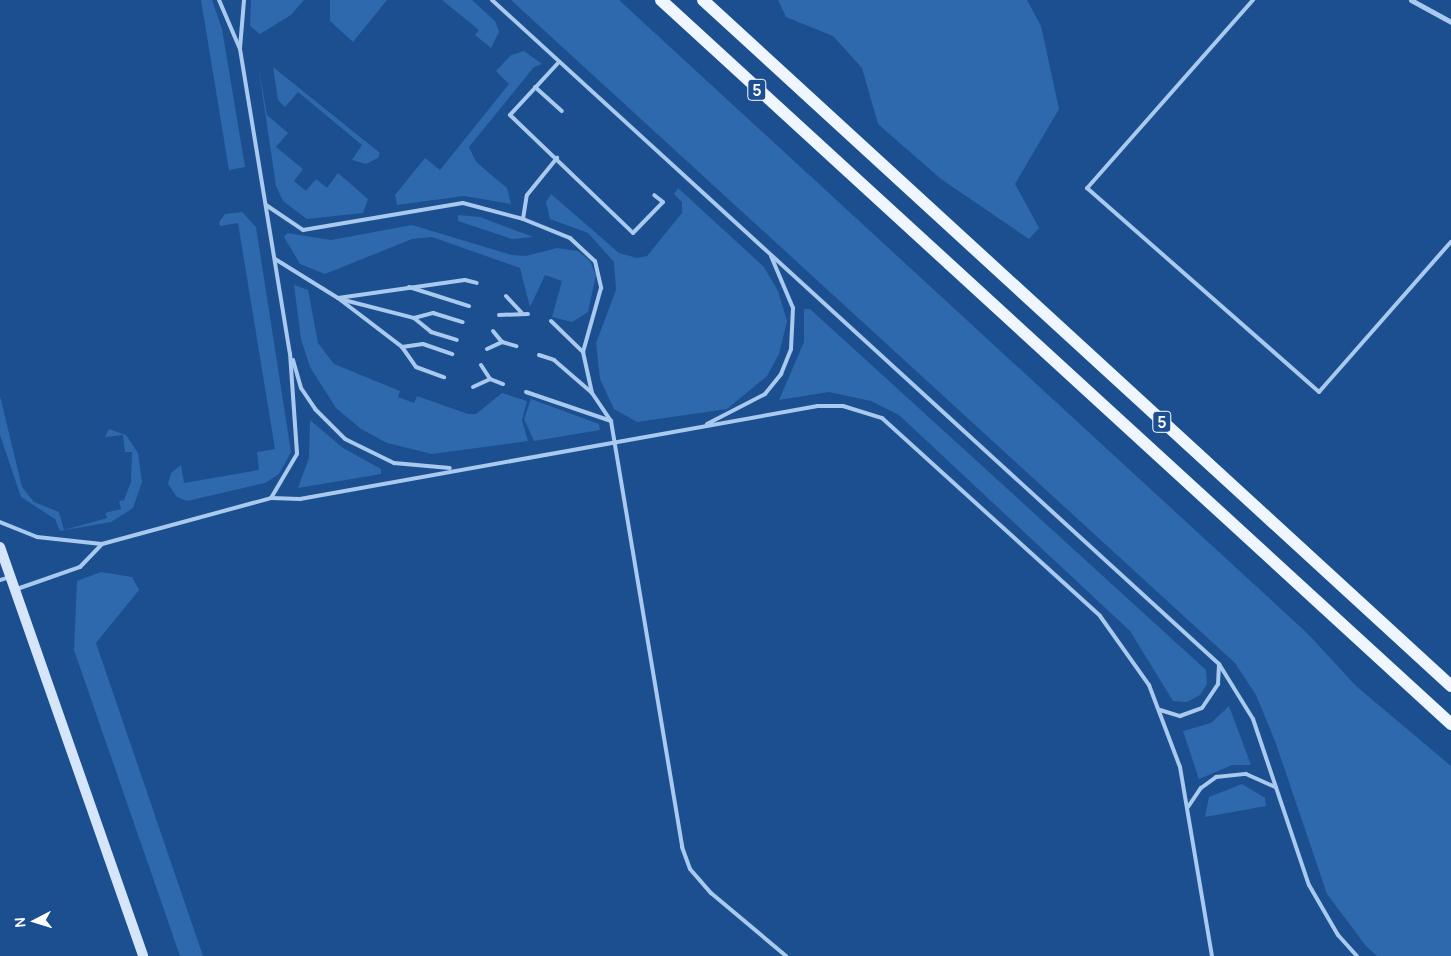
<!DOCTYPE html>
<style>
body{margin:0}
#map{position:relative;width:1451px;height:956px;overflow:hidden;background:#1b4f8f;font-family:Manrope,sans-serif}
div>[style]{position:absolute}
.green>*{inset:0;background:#2e69ad}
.service>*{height:4px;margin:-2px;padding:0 2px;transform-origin:2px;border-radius:2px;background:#a9c9ee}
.minor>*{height:5px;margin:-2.5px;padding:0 2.5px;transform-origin:2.5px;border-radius:2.5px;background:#a9c9ee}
.secondary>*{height:10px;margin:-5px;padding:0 5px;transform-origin:5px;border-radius:5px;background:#d6e6fa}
.primary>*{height:12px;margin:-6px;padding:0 6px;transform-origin:6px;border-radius:6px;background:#f0f6ff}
span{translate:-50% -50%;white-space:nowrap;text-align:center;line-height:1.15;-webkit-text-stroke:4.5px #1b4f8f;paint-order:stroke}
.shield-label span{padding:1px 4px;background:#1b4f8f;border:1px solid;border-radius:4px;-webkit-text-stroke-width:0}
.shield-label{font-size:16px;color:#fff;font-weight:700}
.north{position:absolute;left:10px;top:896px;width:50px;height:50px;-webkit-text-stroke:4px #1b4f8f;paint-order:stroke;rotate:265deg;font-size:14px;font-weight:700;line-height:20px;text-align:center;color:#fff}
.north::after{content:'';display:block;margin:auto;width:18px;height:22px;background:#fff;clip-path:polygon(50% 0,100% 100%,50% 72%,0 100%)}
</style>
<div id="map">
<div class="green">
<div style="clip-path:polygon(201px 0,212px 0,222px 29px,245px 167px,229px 170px)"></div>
<div style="clip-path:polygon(251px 0,304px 0,291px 15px,260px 34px,250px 26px)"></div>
<div style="clip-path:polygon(330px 0,387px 0,353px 42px,330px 21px)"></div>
<div style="clip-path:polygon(442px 0,472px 0,495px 21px,499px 32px,491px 48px,475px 35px,479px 30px)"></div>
<div style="clip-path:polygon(511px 0,619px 0,1308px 634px,1356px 686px,1451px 766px,1451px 956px,1377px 956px,1366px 946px,1327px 894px,1275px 741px,1256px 695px,1235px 663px)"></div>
<div style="clip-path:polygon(778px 0,1027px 0,1041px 26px,1059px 109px,1015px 184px,1039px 228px,1029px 239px,941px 179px,878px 124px,862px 68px,833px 36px,786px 17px)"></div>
<div style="clip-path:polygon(524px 51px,542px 64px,534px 67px,469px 147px,476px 162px,507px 188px,511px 204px,464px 196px,397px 205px,395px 195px,425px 158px,440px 170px,509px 84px,496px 71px,511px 55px)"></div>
<div style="clip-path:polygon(258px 64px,267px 115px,288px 133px,276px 147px,303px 169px,294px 181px,306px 191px,316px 179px,327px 188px,338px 173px,368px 199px,363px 213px,307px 219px,283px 201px,276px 186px)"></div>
<div style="clip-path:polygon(273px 67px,380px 153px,378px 158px,366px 164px,352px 160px,362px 145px,298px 92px,285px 107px,278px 100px)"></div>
<div style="clip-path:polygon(678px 188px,764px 267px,778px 291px,787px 321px,779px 354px,767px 376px,727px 409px,637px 422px,614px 409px,600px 379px,596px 343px,616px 290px,614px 262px,588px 233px,550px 219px,546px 202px,551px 194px,619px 253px,637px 258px,647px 256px,682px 213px,682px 202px,674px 194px)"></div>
<div style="clip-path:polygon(242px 212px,256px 227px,291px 452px,279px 474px,265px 483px,187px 501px,177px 497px,168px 484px,171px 473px,181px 465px,184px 483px,259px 470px,257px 452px,275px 449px,238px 223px,220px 226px,219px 222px,225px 214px)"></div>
<div style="clip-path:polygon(458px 215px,480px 217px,533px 237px,512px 239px,458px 221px)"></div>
<div style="clip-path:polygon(412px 225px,512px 255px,526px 256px,557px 248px,578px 251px,590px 261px,596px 275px,588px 312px,572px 322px,552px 317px,562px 281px,545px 275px,530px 307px,520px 268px,432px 237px,412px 239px,325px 274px,300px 264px,284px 237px,287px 233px,331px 240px)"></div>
<div style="clip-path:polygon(294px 285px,308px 290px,318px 343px,334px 364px,400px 391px,398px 397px,414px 403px,417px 396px,468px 414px,476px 414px,502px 393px,527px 401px,522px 420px,528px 441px,432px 454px,387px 443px,361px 429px,336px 408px,310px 367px,301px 339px)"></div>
<div style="clip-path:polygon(804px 309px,810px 309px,1206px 670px,1207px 684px,1200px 695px,1187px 702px,1173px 701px,1130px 631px,899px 415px,871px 401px,829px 392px,779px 400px,804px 342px)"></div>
<div style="clip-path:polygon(0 396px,22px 487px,34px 502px,59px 512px,64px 530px,107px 518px,105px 513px,121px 509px,119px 501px,124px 500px,131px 482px,132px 452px,125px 452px,123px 435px,105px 437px,109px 429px,126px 435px,138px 453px,142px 482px,133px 508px,111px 522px,60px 531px,55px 519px,21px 497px,0 435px)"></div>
<div style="clip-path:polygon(531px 399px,599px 424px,600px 430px,534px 441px,524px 419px)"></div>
<div style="clip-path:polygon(310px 420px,343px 448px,381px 469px,381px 474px,298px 488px,309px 458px)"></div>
<div style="clip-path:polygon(101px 572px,132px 577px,139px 590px,96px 643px,203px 956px,180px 956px,74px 650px,77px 581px)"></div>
<div style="clip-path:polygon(1229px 706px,1251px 765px,1232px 765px,1199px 779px,1183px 731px,1211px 723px)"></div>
<div style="clip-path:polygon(1242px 784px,1265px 798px,1266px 806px,1205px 817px,1209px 797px)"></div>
</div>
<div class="service">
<div style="left:219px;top:0;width:53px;rotate:66.8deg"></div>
<div style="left:240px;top:49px;width:308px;rotate:80.7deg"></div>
<div style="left:290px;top:353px;width:101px;rotate:86deg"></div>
<div style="left:297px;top:454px;width:51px;rotate:120.6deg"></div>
<div style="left:492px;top:0;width:985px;rotate:42.41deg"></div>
<div style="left:1219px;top:664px;width:65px;rotate:58.3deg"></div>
<div style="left:1253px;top:719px;width:175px;rotate:71.4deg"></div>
<div style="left:1309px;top:885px;width:58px;rotate:59.9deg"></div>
<div style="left:1338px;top:935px;width:28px;rotate:48deg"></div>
<div style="left:1253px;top:0;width:251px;rotate:131.4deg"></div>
<div style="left:1087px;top:188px;width:309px;rotate:41.3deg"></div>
<div style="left:1319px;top:392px;width:200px;rotate:-48.7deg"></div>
<div style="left:240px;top:48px;width:48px;rotate:-85.2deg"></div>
<div style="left:559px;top:62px;width:72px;rotate:132.8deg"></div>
<div style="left:510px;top:115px;width:170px;rotate:43.8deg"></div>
<div style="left:633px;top:233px;width:43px;rotate:-45.9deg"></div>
<div style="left:663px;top:202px;width:11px;rotate:-142deg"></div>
<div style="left:535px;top:87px;width:36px;rotate:42deg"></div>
<div style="left:266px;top:205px;width:45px;rotate:34deg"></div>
<div style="left:303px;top:230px;width:162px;rotate:-9.6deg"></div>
<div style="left:463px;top:203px;width:62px;rotate:14.9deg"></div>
<div style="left:523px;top:219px;width:51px;rotate:22deg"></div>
<div style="left:570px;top:238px;width:34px;rotate:43deg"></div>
<div style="left:595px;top:261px;width:28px;rotate:77deg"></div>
<div style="left:601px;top:288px;width:66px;rotate:105.7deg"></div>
<div style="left:583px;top:352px;width:42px;rotate:77.6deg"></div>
<div style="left:592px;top:393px;width:34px;rotate:56deg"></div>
<div style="left:611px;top:421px;width:432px;rotate:80.5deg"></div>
<div style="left:682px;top:847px;width:23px;rotate:70deg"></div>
<div style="left:690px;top:869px;width:32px;rotate:49deg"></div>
<div style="left:711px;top:893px;width:98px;rotate:40deg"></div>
<div style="left:523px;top:219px;width:24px;rotate:-81deg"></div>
<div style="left:527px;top:195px;width:48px;rotate:-51deg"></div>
<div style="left:275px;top:259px;width:74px;rotate:31.8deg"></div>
<div style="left:338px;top:298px;width:81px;rotate:37.4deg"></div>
<div style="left:402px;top:347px;width:24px;rotate:55deg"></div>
<div style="left:416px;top:367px;width:30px;rotate:20deg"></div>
<div style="left:409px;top:287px;width:63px;rotate:17.6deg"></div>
<div style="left:506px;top:296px;width:23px;rotate:47deg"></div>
<div style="left:338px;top:298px;width:128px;rotate:-8.1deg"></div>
<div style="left:465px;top:280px;width:12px;rotate:14deg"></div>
<div style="left:340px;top:299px;width:76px;rotate:14.4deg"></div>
<div style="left:414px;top:318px;width:22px;rotate:39deg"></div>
<div style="left:431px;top:332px;width:27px;rotate:17deg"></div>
<div style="left:499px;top:315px;width:29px;rotate:-2deg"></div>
<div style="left:414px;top:318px;width:20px;rotate:-15deg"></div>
<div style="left:433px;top:313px;width:31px;rotate:17deg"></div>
<div style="left:551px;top:321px;width:45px;rotate:44.1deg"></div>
<div style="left:493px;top:331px;width:14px;rotate:51deg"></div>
<div style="left:502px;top:342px;width:15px;rotate:16deg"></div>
<div style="left:402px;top:347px;width:21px;rotate:-8deg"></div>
<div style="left:423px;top:344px;width:31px;rotate:19deg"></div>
<div style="left:487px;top:349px;width:17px;rotate:-25deg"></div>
<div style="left:539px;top:355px;width:16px;rotate:18deg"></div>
<div style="left:554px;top:360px;width:49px;rotate:40.9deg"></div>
<div style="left:293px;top:360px;width:29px;rotate:74deg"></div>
<div style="left:301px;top:388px;width:25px;rotate:56deg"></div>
<div style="left:315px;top:409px;width:42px;rotate:45deg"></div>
<div style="left:345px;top:439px;width:55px;rotate:26.1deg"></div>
<div style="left:394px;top:463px;width:56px;rotate:5.1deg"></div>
<div style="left:481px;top:365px;width:17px;rotate:57deg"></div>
<div style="left:490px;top:379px;width:14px;rotate:21deg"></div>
<div style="left:473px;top:387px;width:19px;rotate:-25deg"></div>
<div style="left:526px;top:392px;width:90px;rotate:18.8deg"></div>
<div style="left:707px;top:424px;width:65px;rotate:-27.3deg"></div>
<div style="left:765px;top:394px;width:26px;rotate:-51deg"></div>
<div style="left:781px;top:374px;width:27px;rotate:-68deg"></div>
<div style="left:791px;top:349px;width:41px;rotate:-87.2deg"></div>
<div style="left:793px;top:308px;width:56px;rotate:-112.9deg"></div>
<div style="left:0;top:522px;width:40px;rotate:22deg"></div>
<div style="left:37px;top:537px;width:65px;rotate:6.1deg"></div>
<div style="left:102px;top:544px;width:175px;rotate:-15.2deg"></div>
<div style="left:271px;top:498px;width:29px;rotate:2deg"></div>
<div style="left:300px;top:499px;width:526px;rotate:-10.18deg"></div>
<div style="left:818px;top:406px;width:25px"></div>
<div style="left:843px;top:406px;width:41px;rotate:17.1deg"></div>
<div style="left:882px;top:418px;width:294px;rotate:42.2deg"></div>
<div style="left:1100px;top:616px;width:85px;rotate:54.6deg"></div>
<div style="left:1149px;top:685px;width:88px;rotate:69.3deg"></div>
<div style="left:1180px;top:767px;width:192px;rotate:80.4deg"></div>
<div style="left:0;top:580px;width:10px;rotate:-17deg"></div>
<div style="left:17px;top:589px;width:67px;rotate:-19.2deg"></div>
<div style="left:80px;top:567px;width:32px;rotate:-46deg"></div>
<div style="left:1160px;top:710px;width:21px;rotate:17deg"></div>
<div style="left:1180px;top:716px;width:23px;rotate:-20deg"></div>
<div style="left:1202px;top:708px;width:29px;rotate:-56deg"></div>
<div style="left:1218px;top:684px;width:19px;rotate:-87deg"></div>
<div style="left:1188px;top:807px;width:23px;rotate:-56deg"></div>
<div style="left:1201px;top:788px;width:19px;rotate:-36deg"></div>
<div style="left:1216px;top:777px;width:30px;rotate:-6deg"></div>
<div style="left:1246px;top:774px;width:32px;rotate:24deg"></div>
</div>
<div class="minor">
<div style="left:1411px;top:0;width:46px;rotate:28.8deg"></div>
</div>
<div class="secondary">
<div style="left:0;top:547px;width:433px;rotate:70.7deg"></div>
</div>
<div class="primary">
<div style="left:661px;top:0;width:1072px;rotate:42.5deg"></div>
<div style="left:703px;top:0;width:1015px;rotate:42.52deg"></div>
</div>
<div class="shield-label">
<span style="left:757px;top:90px">5</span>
<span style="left:1162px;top:422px">5</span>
</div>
<div class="north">N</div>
</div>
